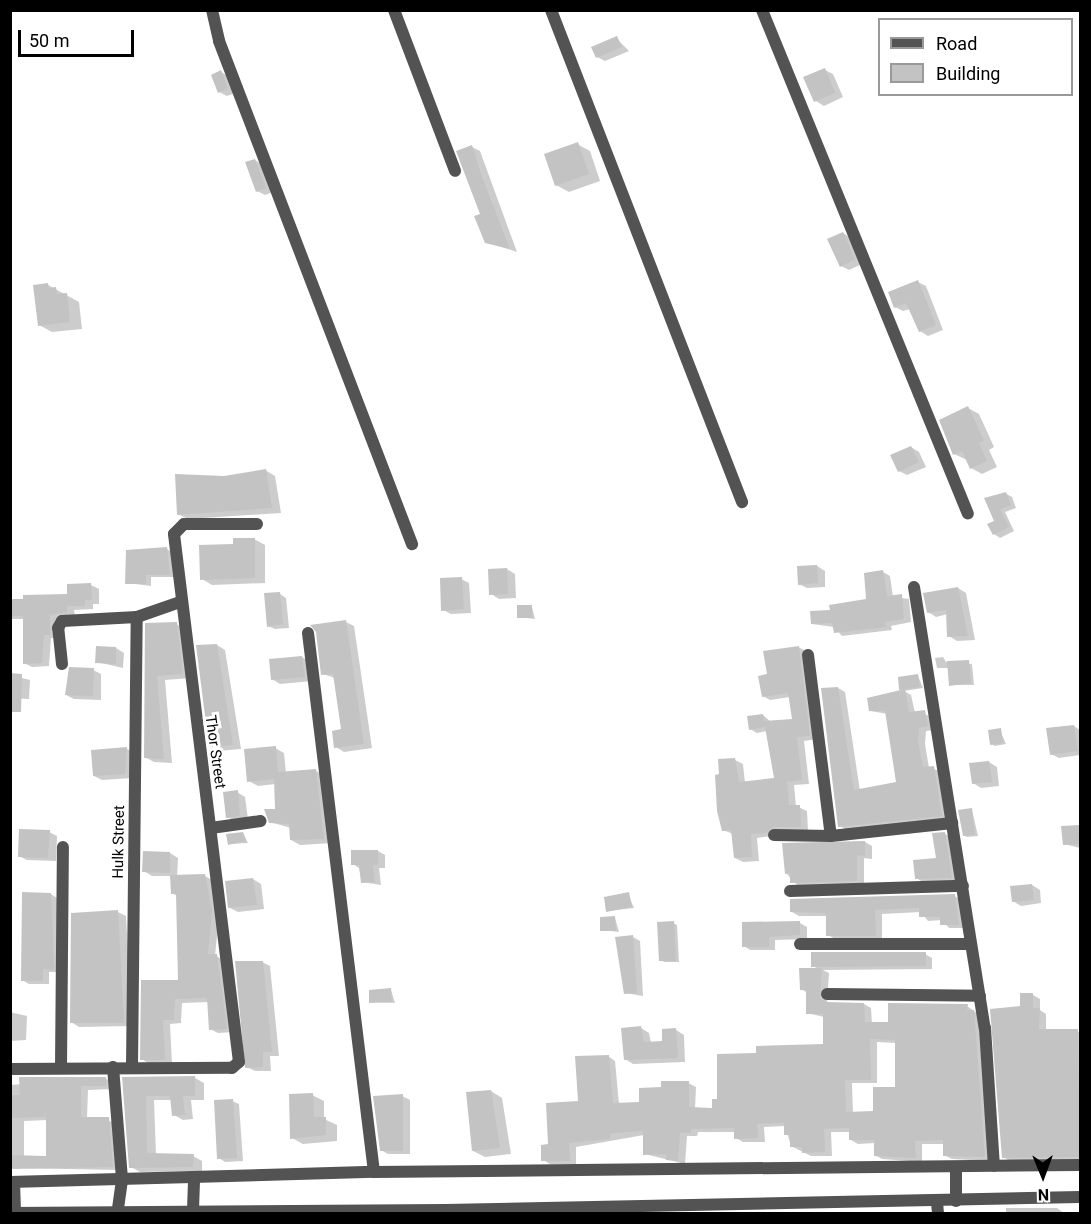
<!DOCTYPE html>
<style>
body{margin:0}
#map{position:relative;width:1091px;height:1224px;overflow:hidden;background:#fff;font-family:Roboto,sans-serif}
div>[style]{position:absolute}
.shadow>*{inset:0;background:#0003}
.building>*{inset:0;background:#c3c3c3}
.minor>*{height:12px;margin:-6px;padding:0 6px;transform-origin:6px;border-radius:6px;background:#535353}
.tertiary>*{height:12px;margin:-6px;padding:0 6px;transform-origin:6px;border-radius:6px;background:#535353}
span{translate:-50% -50%;white-space:nowrap;text-align:center;line-height:1.15;-webkit-text-stroke:6px #fff;paint-order:stroke}
.street-label{font-size:15px;color:#000}
.frame{position:absolute;inset:0;border:12px solid #000;pointer-events:none}
.legend{position:absolute;left:878px;top:18px;width:195px;height:78px;box-sizing:border-box;background:#fff;border:2px solid #999;margin:0;padding:8px 10px;list-style:none;font-size:18px;color:#000}
.legend li{display:flex;align-items:center;gap:12px;height:30px}
.legend b{width:30px;border:2px solid #999}
.north{position:absolute;left:1013px;top:1146px;width:60px;height:60px;-webkit-text-stroke:4px #fff;paint-order:stroke;rotate:179deg;font-size:16px;font-weight:700;line-height:24px;text-align:center;color:#000}
.north::after{content:'';display:block;margin:auto;width:21px;height:27px;background:#000;clip-path:polygon(50% 0,100% 100%,50% 72%,0 100%)}
.scale{position:absolute;left:18px;top:30px;width:116px;height:27px;box-sizing:border-box;border:3px solid #000;border-top:0;padding-left:8px;font-size:18px;line-height:21px;white-space:nowrap;color:#000;-webkit-text-stroke:4px #fff;paint-order:stroke}
</style>
<div id="map">
<div class="shadow">
<div style="clip-path:polygon(616px 38px,629px 51px,605px 61px,597px 57px)"></div>
<div style="clip-path:polygon(825px 70px,833px 74px,843px 97px,824px 106px,816px 101px)"></div>
<div style="clip-path:polygon(221px 72px,229px 77px,235px 93px,227px 96px,219px 92px)"></div>
<div style="clip-path:polygon(577px 144px,590px 151px,600px 181px,569px 192px,556px 185px)"></div>
<div style="clip-path:polygon(472px 147px,480px 151px,517px 252px,486px 242px)"></div>
<div style="clip-path:polygon(255px 160px,263px 165px,273px 192px,265px 195px,257px 191px)"></div>
<div style="clip-path:polygon(843px 233px,851px 238px,862px 264px,849px 270px,841px 266px)"></div>
<div style="clip-path:polygon(918px 282px,926px 286px,943px 330px,928px 336px,920px 331px,910px 309px,903px 311px,895px 307px)"></div>
<div style="clip-path:polygon(48px 285px,79px 302px,82px 329px,52px 332px,39px 325px)"></div>
<div style="clip-path:polygon(968px 408px,979px 414px,994px 447px,989px 450px,997px 467px,982px 474px,971px 468px,967px 460px,954px 454px)"></div>
<div style="clip-path:polygon(911px 447px,919px 452px,926px 467px,907px 475px,899px 471px)"></div>
<div style="clip-path:polygon(265px 470px,275px 476px,281px 513px,188px 519px,178px 514px)"></div>
<div style="clip-path:polygon(1005px 493px,1012px 497px,1016px 508px,1005px 512px,1014px 531px,1000px 538px,994px 534px,996px 522px,986px 499px)"></div>
<div style="clip-path:polygon(254px 539px,265px 545px,265px 583px,212px 585px,202px 579px,235px 545px)"></div>
<div style="clip-path:polygon(167px 549px,172px 552px,174px 577px,151px 577px,151px 586px,127px 583px)"></div>
<div style="clip-path:polygon(817px 566px,825px 571px,825px 587px,807px 588px,799px 584px)"></div>
<div style="clip-path:polygon(507px 569px,515px 574px,516px 598px,499px 599px,491px 594px)"></div>
<div style="clip-path:polygon(883px 572px,890px 576px,893px 597px,909px 599px,911px 622px,891px 626px,892px 630px,842px 636px,834px 627px,812px 624px,832px 611px,868px 600px)"></div>
<div style="clip-path:polygon(461px 579px,469px 583px,471px 613px,451px 614px,443px 610px)"></div>
<div style="clip-path:polygon(91px 585px,99px 589px,99px 604px,93px 604px,93px 609px,74px 610px,75px 616px,57px 619px,57px 638px,51px 638px,49px 666px,32px 667px,24px 663px,25px 619px,10px 619px,10px 600px,69px 595px)"></div>
<div style="clip-path:polygon(958px 588px,966px 593px,975px 640px,957px 641px,949px 636px,948px 614px,936px 617px,928px 612px)"></div>
<div style="clip-path:polygon(280px 594px,286px 598px,289px 628px,275px 629px,268px 626px)"></div>
<div style="clip-path:polygon(532px 607px,535px 619px,518px 617px)"></div>
<div style="clip-path:polygon(346px 622px,354px 626px,372px 748px,344px 752px,336px 747px,342px 731px,335px 678px,323px 674px)"></div>
<div style="clip-path:polygon(147px 624px,176px 624px,185px 629px,191px 678px,165px 680px,172px 763px,154px 762px,145px 757px)"></div>
<div style="clip-path:polygon(217px 645px,225px 650px,241px 749px,218px 751px,210px 746px)"></div>
<div style="clip-path:polygon(798px 647px,806px 651px,817px 739px,804px 741px,809px 784px,794px 785px,796px 806px,807px 811px,808px 831px,757px 838px,759px 861px,743px 862px,735px 858px,733px 834px,723px 830px,720px 776px,735px 760px,743px 764px,745px 783px,775px 779px,767px 731px,757px 733px,750px 729px,763px 715px,771px 722px,793px 720px,790px 697px,770px 700px,763px 696px,768px 676px)"></div>
<div style="clip-path:polygon(116px 648px,124px 653px,123px 668px,97px 662px)"></div>
<div style="clip-path:polygon(302px 657px,310px 662px,312px 681px,280px 684px,272px 679px)"></div>
<div style="clip-path:polygon(943px 657px,946px 662px,972px 664px,974px 685px,951px 685px,949px 668px,937px 668px,935px 658px)"></div>
<div style="clip-path:polygon(93px 670px,101px 674px,101px 700px,74px 699px,66px 695px)"></div>
<div style="clip-path:polygon(10px 675px,30px 680px,29px 699px,10px 698px)"></div>
<div style="clip-path:polygon(918px 676px,923px 688px,904px 691px,911px 695px,915px 713px,932px 716px,934px 730px,926px 731px,925px 744px,929px 768px,941px 771px,949px 819px,847px 830px,840px 826px,838px 688px,845px 692px,860px 791px,898px 783px,888px 714px,870px 711px,904px 691px,900px 689px)"></div>
<div style="clip-path:polygon(1074px 726px,1080px 730px,1080px 755px,1059px 758px,1051px 754px)"></div>
<div style="clip-path:polygon(1000px 730px,1006px 744px,995px 746px,991px 744px)"></div>
<div style="clip-path:polygon(275px 748px,284px 753px,286px 773px,316px 771px,325px 776px,333px 843px,300px 845px,291px 840px,291px 828px,270px 822px,277px 810px,276px 784px,258px 786px,249px 781px)"></div>
<div style="clip-path:polygon(127px 749px,135px 753px,132px 778px,102px 780px,94px 776px,93px 751px)"></div>
<div style="clip-path:polygon(989px 762px,997px 767px,999px 786px,981px 788px,973px 783px)"></div>
<div style="clip-path:polygon(237px 792px,245px 797px,248px 820px,235px 821px,227px 817px)"></div>
<div style="clip-path:polygon(972px 810px,978px 836px,967px 837px,964px 835px)"></div>
<div style="clip-path:polygon(1080px 826px,1080px 848px,1064px 844px,1063px 828px)"></div>
<div style="clip-path:polygon(49px 832px,57px 836px,56px 861px,27px 860px,19px 856px)"></div>
<div style="clip-path:polygon(243px 833px,248px 843px,230px 844px)"></div>
<div style="clip-path:polygon(945px 834px,952px 838px,959px 881px,923px 882px,916px 878px,937px 860px)"></div>
<div style="clip-path:polygon(865px 842px,872px 846px,872px 859px,864px 858px,864px 884px,798px 886px,786px 873px,784px 845px)"></div>
<div style="clip-path:polygon(352px 851px,378px 851px,385px 855px,385px 868px,379px 868px,381px 885px,362px 882px,359px 868px,353px 864px)"></div>
<div style="clip-path:polygon(170px 853px,178px 858px,177px 877px,205px 876px,212px 880px,219px 915px,215px 956px,225px 960px,234px 1032px,218px 1033px,210px 1029px,209px 1002px,182px 1003px,181px 1023px,170px 1024px,172px 1064px,149px 1064px,142px 1059px,179px 982px,177px 896px,172px 893px,172px 876px,152px 876px,144px 871px)"></div>
<div style="clip-path:polygon(253px 879px,261px 884px,264px 909px,238px 912px,230px 908px)"></div>
<div style="clip-path:polygon(1032px 885px,1040px 890px,1041px 903px,1021px 906px,1013px 901px)"></div>
<div style="clip-path:polygon(51px 894px,57px 898px,59px 972px,49px 972px,49px 984px,29px 984px,22px 980px)"></div>
<div style="clip-path:polygon(628px 894px,634px 908px,607px 911px)"></div>
<div style="clip-path:polygon(954px 896px,962px 900px,965px 928px,949px 928px,942px 920px,928px 921px,921px 912px,882px 914px,882px 939px,835px 939px,828px 935px,828px 916px,799px 916px,792px 912px)"></div>
<div style="clip-path:polygon(118px 912px,126px 916px,132px 1026px,79px 1027px,71px 1022px)"></div>
<div style="clip-path:polygon(615px 918px,619px 932px,602px 930px)"></div>
<div style="clip-path:polygon(673px 923px,677px 925px,679px 962px,664px 962px,661px 960px)"></div>
<div style="clip-path:polygon(800px 923px,807px 927px,807px 939px,775px 940px,775px 950px,750px 950px,744px 946px)"></div>
<div style="clip-path:polygon(633px 937px,640px 941px,643px 996px,625px 993px)"></div>
<div style="clip-path:polygon(evenodd,925px 954px,932px 958px,932px 969px,823px 970px,829px 973px,827px 1004px,864px 1004px,871px 1008px,872px 1024px,890px 1023px,967px 1006px,981px 1016px,992px 1161px,952px 1159px,944px 1155px,944px 1144px,922px 1144px,922px 1162px,882px 1159px,875px 1155px,875px 1143px,858px 1144px,851px 1140px,851px 1132px,831px 1132px,832px 1156px,811px 1156px,791px 1146px,785px 1126px,764px 1127px,765px 1142px,743px 1142px,736px 1138px,736px 1132px,698px 1132px,697px 1136px,687px 1136px,685px 1164px,645px 1154px,644px 1135px,576px 1147px,576px 1164px,550px 1164px,543px 1160px,608px 1056px,615px 1061px,619px 1104px,641px 1103px,662px 1089px,688px 1083px,696px 1087px,695px 1109px,714px 1109px,758px 1054px,825px 1045px,824px 1017px,807px 1013px,808px 993px,801px 989px,818px 969px,813px 966px,925px 954px,877px 1042px,896px 1043px,896px 1089px,874px 1113px,853px 1113px,852px 1083px,877px 1083px,877px 1042px)"></div>
<div style="clip-path:polygon(262px 962px,270px 966px,279px 1056px,270px 1056px,271px 1071px,255px 1071px,247px 1067px)"></div>
<div style="clip-path:polygon(391px 990px,395px 1003px,370px 1002px)"></div>
<div style="clip-path:polygon(1033px 995px,1040px 999px,1040px 1010px,1046px 1014px,1046px 1031px,1080px 1032px,1080px 1161px,1010px 1161px,1003px 1157px,1022px 1008px)"></div>
<div style="clip-path:polygon(10px 1012px,27px 1016px,26px 1040px,10px 1041px)"></div>
<div style="clip-path:polygon(641px 1028px,649px 1033px,651px 1043px,664px 1042px,676px 1030px,684px 1035px,685px 1062px,633px 1064px,625px 1059px)"></div>
<div style="clip-path:polygon(evenodd,105px 1078px,112px 1082px,113px 1089px,88px 1090px,87px 1118px,115px 1122px,119px 1170px,10px 1168px,10px 1085px,105px 1078px,48px 1120px,47px 1157px,24px 1157px,24px 1121px,48px 1120px)"></div>
<div style="clip-path:polygon(124px 1078px,195px 1078px,204px 1083px,204px 1100px,191px 1100px,193px 1119px,183px 1120px,174px 1115px,172px 1100px,154px 1100px,156px 1155px,193px 1156px,202px 1161px,202px 1171px,140px 1172px,131px 1167px)"></div>
<div style="clip-path:polygon(491px 1091px,502px 1098px,511px 1154px,485px 1157px,473px 1151px)"></div>
<div style="clip-path:polygon(312px 1095px,324px 1101px,324px 1119px,337px 1125px,337px 1141px,303px 1144px,292px 1138px)"></div>
<div style="clip-path:polygon(402px 1096px,410px 1100px,410px 1154px,388px 1154px,381px 1150px)"></div>
<div style="clip-path:polygon(232px 1101px,239px 1104px,243px 1161px,225px 1162px,219px 1158px)"></div>
<div style="clip-path:polygon(1006px 1208px,1057px 1208px,1065px 1214px,1006px 1214px)"></div>
</div>
<div class="building">
<div style="clip-path:polygon(617px 36px,622px 47px,596px 58px,591px 47px)"></div>
<div style="clip-path:polygon(825px 68px,835px 93px,814px 102px,803px 77px)"></div>
<div style="clip-path:polygon(221px 70px,228px 88px,218px 93px,211px 75px)"></div>
<div style="clip-path:polygon(578px 142px,589px 174px,555px 186px,544px 154px)"></div>
<div style="clip-path:polygon(472px 145px,481px 174px,510px 249px,485px 243px,474px 216px,480px 214px,456px 151px)"></div>
<div style="clip-path:polygon(255px 159px,266px 188px,256px 192px,245px 162px)"></div>
<div style="clip-path:polygon(843px 232px,855px 259px,840px 267px,827px 239px)"></div>
<div style="clip-path:polygon(918px 280px,936px 325px,919px 332px,906px 303px,894px 308px,888px 292px)"></div>
<div style="clip-path:polygon(48px 283px,49px 288px,56px 287px,57px 294px,67px 293px,70px 322px,38px 326px,33px 285px)"></div>
<div style="clip-path:polygon(968px 406px,984px 441px,979px 443px,987px 461px,970px 469px,962px 451px,953px 455px,939px 420px)"></div>
<div style="clip-path:polygon(911px 446px,919px 462px,898px 472px,890px 455px)"></div>
<div style="clip-path:polygon(266px 469px,272px 508px,177px 515px,175px 474px,224px 476px)"></div>
<div style="clip-path:polygon(1006px 492px,1011px 505px,1000px 509px,1009px 527px,993px 535px,987px 524px,994px 521px,984px 498px)"></div>
<div style="clip-path:polygon(233px 538px,255px 538px,255px 578px,200px 580px,199px 545px,233px 544px)"></div>
<div style="clip-path:polygon(167px 547px,170px 575px,146px 575px,146px 584px,125px 584px,126px 550px)"></div>
<div style="clip-path:polygon(817px 565px,818px 583px,798px 585px,797px 566px)"></div>
<div style="clip-path:polygon(507px 568px,508px 594px,489px 595px,488px 569px)"></div>
<div style="clip-path:polygon(883px 570px,887px 596px,902px 594px,904px 619px,885px 622px,886px 627px,834px 633px,832px 623px,811px 624px,810px 611px,830px 610px,829px 605px,866px 599px,864px 573px)"></div>
<div style="clip-path:polygon(462px 577px,464px 609px,441px 611px,440px 578px)"></div>
<div style="clip-path:polygon(91px 583px,92px 600px,85px 600px,85px 606px,67px 606px,67px 612px,50px 615px,50px 635px,44px 635px,42px 663px,23px 664px,23px 616px,10px 616px,10px 599px,23px 599px,23px 595px,67px 594px,67px 584px)"></div>
<div style="clip-path:polygon(958px 587px,968px 636px,947px 637px,946px 610px,927px 613px,923px 593px)"></div>
<div style="clip-path:polygon(280px 592px,283px 624px,267px 627px,264px 593px)"></div>
<div style="clip-path:polygon(517px 605px,532px 605px,532px 618px,517px 618px)"></div>
<div style="clip-path:polygon(346px 620px,364px 744px,334px 748px,332px 731px,341px 729px,333px 674px,321px 675px,316px 632px,310px 625px)"></div>
<div style="clip-path:polygon(177px 622px,183px 674px,157px 676px,164px 759px,144px 758px,145px 623px)"></div>
<div style="clip-path:polygon(217px 644px,233px 745px,209px 747px,196px 645px)"></div>
<div style="clip-path:polygon(96px 646px,116px 647px,116px 664px,95px 663px)"></div>
<div style="clip-path:polygon(799px 646px,810px 736px,797px 737px,802px 780px,787px 782px,789px 805px,800px 805px,801px 827px,774px 827px,766px 833px,751px 834px,752px 857px,734px 858px,731px 830px,722px 831px,717px 811px,715px 775px,719px 774px,718px 759px,735px 758px,739px 782px,774px 778px,765px 727px,749px 730px,747px 716px,763px 714px,764px 721px,792px 719px,788px 693px,762px 697px,758px 676px,767px 674px,763px 651px)"></div>
<div style="clip-path:polygon(302px 656px,305px 677px,271px 680px,269px 659px)"></div>
<div style="clip-path:polygon(969px 660px,971px 683px,949px 686px,947px 661px)"></div>
<div style="clip-path:polygon(69px 667px,94px 668px,93px 696px,65px 695px)"></div>
<div style="clip-path:polygon(10px 673px,22px 674px,21px 712px,10px 712px)"></div>
<div style="clip-path:polygon(918px 674px,920px 687px,899px 690px,898px 677px)"></div>
<div style="clip-path:polygon(838px 687px,854px 790px,896px 782px,885px 711px,869px 711px,867px 698px,905px 689px,909px 712px,925px 710px,928px 726px,919px 728px,918px 740px,923px 767px,934px 766px,942px 816px,838px 827px,821px 688px)"></div>
<div style="clip-path:polygon(1074px 725px,1078px 751px,1050px 755px,1046px 728px)"></div>
<div style="clip-path:polygon(1001px 728px,1003px 743px,990px 745px,988px 730px)"></div>
<div style="clip-path:polygon(276px 746px,278px 772px,316px 769px,324px 839px,290px 840px,289px 824px,269px 823px,264px 809px,275px 809px,274px 779px,247px 782px,244px 749px)"></div>
<div style="clip-path:polygon(127px 747px,125px 774px,93px 776px,91px 750px)"></div>
<div style="clip-path:polygon(989px 761px,992px 782px,972px 784px,969px 763px)"></div>
<div style="clip-path:polygon(238px 790px,240px 816px,226px 818px,223px 792px)"></div>
<div style="clip-path:polygon(972px 808px,975px 835px,963px 836px,958px 810px)"></div>
<div style="clip-path:polygon(1080px 825px,1080px 844px,1063px 845px,1061px 826px)"></div>
<div style="clip-path:polygon(19px 829px,50px 830px,48px 858px,18px 857px)"></div>
<div style="clip-path:polygon(243px 832px,246px 841px,228px 845px,226px 834px)"></div>
<div style="clip-path:polygon(945px 832px,952px 878px,915px 879px,913px 860px,936px 858px,932px 833px)"></div>
<div style="clip-path:polygon(865px 841px,865px 856px,857px 855px,857px 881px,790px 883px,790px 873px,785px 874px,782px 843px)"></div>
<div style="clip-path:polygon(351px 850px,378px 850px,378px 865px,373px 865px,375px 882px,361px 883px,359px 865px,351px 865px)"></div>
<div style="clip-path:polygon(143px 851px,170px 852px,170px 873px,142px 872px)"></div>
<div style="clip-path:polygon(205px 874px,212px 910px,208px 954px,217px 954px,227px 1029px,209px 1030px,207px 998px,175px 999px,174px 1020px,163px 1020px,165px 1060px,140px 1060px,141px 980px,178px 980px,176px 894px,171px 894px,170px 875px)"></div>
<div style="clip-path:polygon(253px 878px,257px 905px,228px 908px,225px 881px)"></div>
<div style="clip-path:polygon(1032px 884px,1034px 900px,1012px 902px,1010px 886px)"></div>
<div style="clip-path:polygon(22px 892px,51px 893px,54px 970px,43px 969px,43px 981px,21px 981px)"></div>
<div style="clip-path:polygon(629px 892px,632px 907px,606px 912px,604px 897px)"></div>
<div style="clip-path:polygon(955px 894px,959px 925px,940px 925px,940px 917px,919px 917px,919px 908px,875px 910px,876px 936px,826px 936px,826px 913px,790px 912px,790px 899px)"></div>
<div style="clip-path:polygon(118px 910px,124px 1023px,70px 1023px,71px 913px)"></div>
<div style="clip-path:polygon(615px 916px,616px 931px,600px 931px,600px 917px)"></div>
<div style="clip-path:polygon(674px 921px,676px 961px,659px 961px,657px 922px)"></div>
<div style="clip-path:polygon(800px 921px,800px 935px,769px 937px,769px 947px,742px 947px,742px 922px)"></div>
<div style="clip-path:polygon(633px 935px,637px 993px,624px 994px,615px 937px)"></div>
<div style="clip-path:polygon(811px 952px,926px 952px,926px 966px,811px 967px)"></div>
<div style="clip-path:polygon(235px 961px,263px 961px,272px 1052px,263px 1052px,263px 1067px,245px 1068px)"></div>
<div style="clip-path:polygon(evenodd,799px 968px,822px 968px,820px 999px,827px 1002px,864px 1003px,865px 1022px,888px 1022px,888px 1003px,968px 1004px,967px 1010px,974px 1010px,985px 1157px,943px 1156px,943px 1140px,915px 1141px,916px 1158px,874px 1156px,874px 1140px,849px 1140px,849px 1128px,824px 1129px,825px 1152px,802px 1153px,802px 1147px,790px 1147px,790px 1135px,784px 1135px,784px 1123px,757px 1124px,758px 1138px,734px 1139px,734px 1128px,691px 1129px,691px 1133px,680px 1133px,678px 1161px,666px 1160px,666px 1154px,643px 1155px,643px 1131px,615px 1133px,610px 1134px,610px 1139px,569px 1143px,570px 1161px,541px 1161px,541px 1145px,548px 1144px,546px 1103px,578px 1101px,575px 1056px,609px 1055px,613px 1103px,639px 1102px,639px 1088px,661px 1087px,661px 1081px,689px 1081px,689px 1107px,712px 1108px,712px 1099px,717px 1099px,717px 1054px,756px 1053px,756px 1046px,823px 1044px,823px 1014px,806px 1014px,806px 990px,800px 990px,799px 968px,870px 1039px,895px 1040px,895px 1087px,873px 1087px,873px 1111px,846px 1112px,845px 1080px,871px 1080px,870px 1039px)"></div>
<div style="clip-path:polygon(391px 988px,392px 1002px,369px 1003px,369px 990px)"></div>
<div style="clip-path:polygon(1020px 993px,1033px 993px,1033px 1008px,1040px 1008px,1039px 1029px,1078px 1029px,1080px 1157px,1002px 1158px,990px 1009px,1020px 1006px)"></div>
<div style="clip-path:polygon(641px 1026px,644px 1042px,662px 1041px,662px 1029px,676px 1028px,678px 1058px,624px 1060px,621px 1028px)"></div>
<div style="clip-path:polygon(195px 1076px,195px 1096px,183px 1096px,185px 1115px,172px 1116px,170px 1096px,146px 1096px,147px 1153px,194px 1154px,193px 1167px,129px 1168px,122px 1077px)"></div>
<div style="clip-path:polygon(19px 1077px,106px 1077px,106px 1086px,81px 1086px,81px 1117px,109px 1117px,113px 1167px,10px 1169px,10px 1155px,46px 1156px,46px 1117px,10px 1118px,10px 1095px,20px 1095px)"></div>
<div style="clip-path:polygon(491px 1090px,500px 1148px,472px 1151px,466px 1092px)"></div>
<div style="clip-path:polygon(313px 1093px,314px 1117px,326px 1117px,326px 1135px,290px 1139px,289px 1094px)"></div>
<div style="clip-path:polygon(403px 1094px,403px 1151px,380px 1151px,373px 1096px)"></div>
<div style="clip-path:polygon(233px 1099px,237px 1158px,217px 1159px,214px 1100px)"></div>
</div>
<div class="minor">
<div style="left:212px;top:10px;width:32px;rotate:77deg"></div>
<div style="left:219px;top:41px;width:539px;rotate:69.01deg"></div>
<div style="left:394px;top:10px;width:172px;rotate:69.2deg"></div>
<div style="left:551px;top:10px;width:528px;rotate:68.78deg"></div>
<div style="left:762px;top:10px;width:544px;rotate:67.77deg"></div>
<div style="left:914px;top:587px;width:447px;rotate:80.9deg"></div>
<div style="left:985px;top:1028px;width:138px;rotate:86.3deg"></div>
<div style="left:308px;top:633px;width:543px;rotate:83.02deg"></div>
<div style="left:808px;top:655px;width:182px;rotate:82.8deg"></div>
<div style="left:62px;top:664px;width:36px;rotate:-96deg"></div>
<div style="left:58px;top:628px;width:8px;rotate:-60deg"></div>
<div style="left:62px;top:621px;width:75px;rotate:-3.1deg"></div>
<div style="left:137px;top:617px;width:46px;rotate:-19.2deg"></div>
<div style="left:211px;top:828px;width:50px;rotate:-8deg"></div>
<div style="left:774px;top:835px;width:57px;rotate:1deg"></div>
<div style="left:831px;top:836px;width:122px;rotate:-6.1deg"></div>
<div style="left:790px;top:891px;width:173px;rotate:-1.7deg"></div>
<div style="left:800px;top:944px;width:170px"></div>
<div style="left:827px;top:994px;width:153px;rotate:0.7deg"></div>
<div style="left:61px;top:1067px;width:220px;rotate:-89.5deg"></div>
<div style="left:113px;top:1067px;width:113px;rotate:85.4deg"></div>
<div style="left:122px;top:1180px;width:34px;rotate:98deg"></div>
<div style="left:132px;top:1067px;width:450px;rotate:-89.4deg"></div>
<div style="left:10px;top:1069px;width:222px;rotate:-0.3deg"></div>
<div style="left:232px;top:1068px;width:9px;rotate:-41deg"></div>
<div style="left:239px;top:1062px;width:532px;rotate:-97.02deg"></div>
<div style="left:174px;top:534px;width:14px;rotate:-45deg"></div>
<div style="left:184px;top:524px;width:73px"></div>
<div style="left:956px;top:1167px;width:34px;rotate:90deg"></div>
<div style="left:10px;top:1182px;width:364px;rotate:-1.6deg"></div>
<div style="left:374px;top:1172px;width:706px;rotate:-0.57deg"></div>
<div style="left:14px;top:1182px;width:32px;rotate:88deg"></div>
<div style="left:937px;top:1202px;width:12px;rotate:85deg"></div>
<div style="left:193px;top:1210px;width:32px;rotate:-88deg"></div>
</div>
<div class="tertiary">
<div style="left:10px;top:1213px;width:435px;rotate:-0.4deg"></div>
<div style="left:445px;top:1210px;width:635px;rotate:-1.17deg"></div>
</div>
<div class="street-label">
<span style="left:215px;top:752px;rotate:82deg">Thor Street</span>
<span style="left:119px;top:842px;rotate:-89deg">Hulk Street</span>
</div>
<div class="frame"></div>
<ul class="legend">
<li><b style="height:8px;background:#535353"></b>Road</li>
<li><b style="height:16px;background:#c3c3c3"></b>Building</li>
</ul>
<div class="north">N</div>
<div class="scale">50 m</div>
</div>
